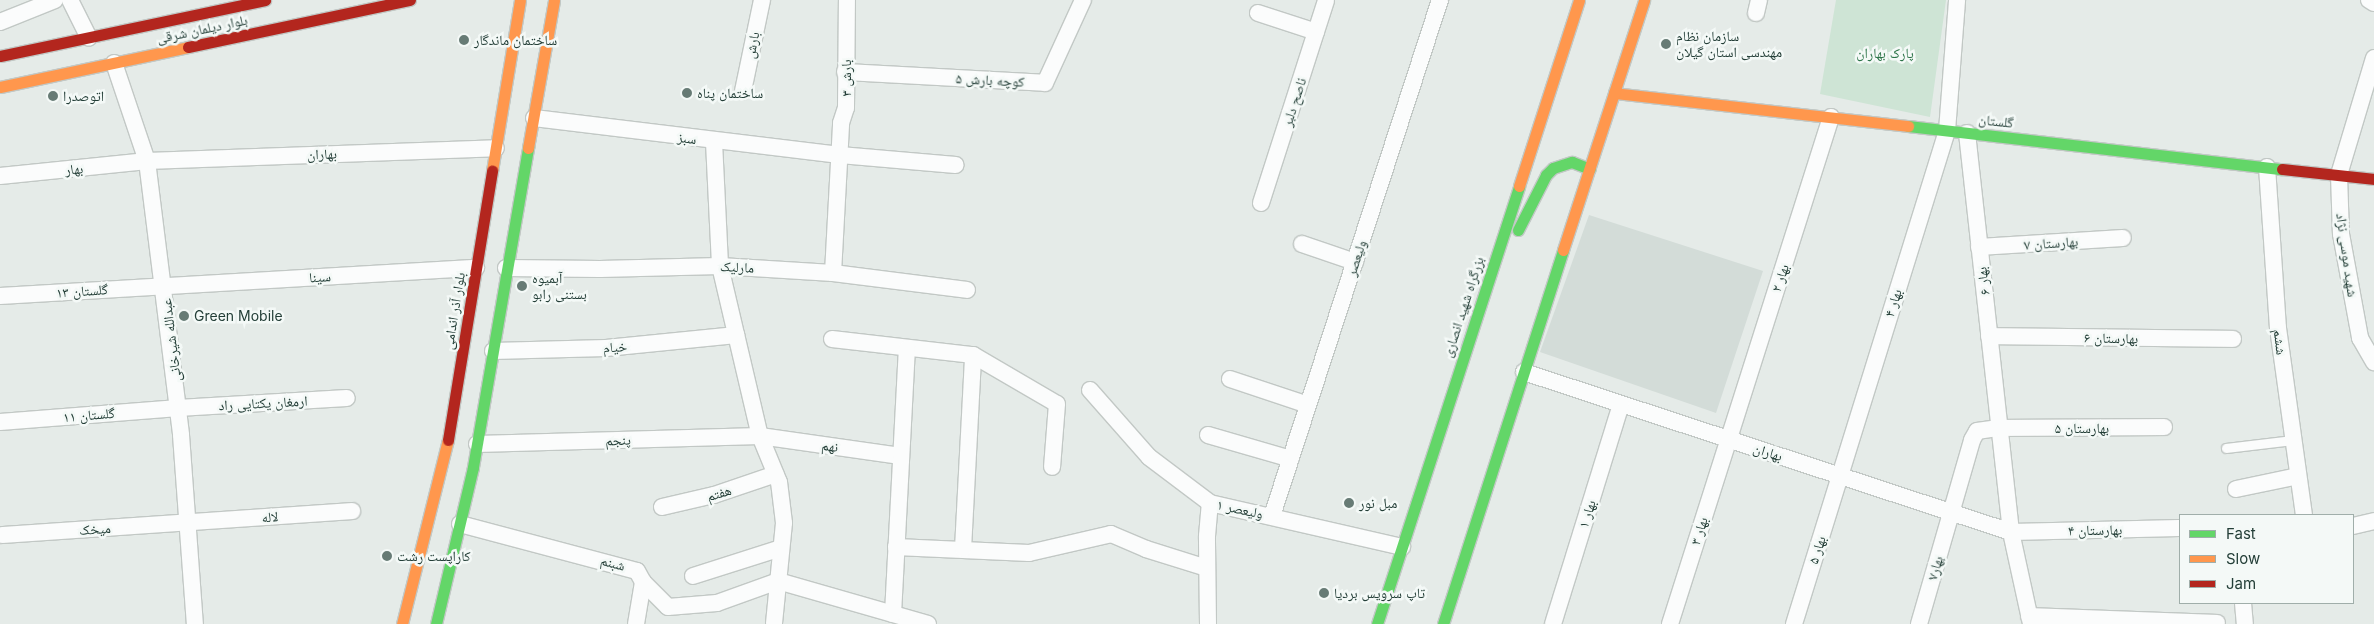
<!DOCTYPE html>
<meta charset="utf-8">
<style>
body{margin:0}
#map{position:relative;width:2374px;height:624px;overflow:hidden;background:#e5ebe8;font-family:Inter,"Noto Naskh Arabic",sans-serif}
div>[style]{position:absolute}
.built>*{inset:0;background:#d3dcd8}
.green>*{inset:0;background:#cee4d5}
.roads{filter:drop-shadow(1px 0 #c2c8c5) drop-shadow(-1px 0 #c2c8c5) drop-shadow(0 1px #c2c8c5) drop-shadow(0 -1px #c2c8c5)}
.lane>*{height:9px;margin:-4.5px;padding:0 4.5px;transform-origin:4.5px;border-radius:4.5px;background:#fbfcfc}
.street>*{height:16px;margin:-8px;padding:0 8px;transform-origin:8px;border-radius:8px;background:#fbfcfc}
.fast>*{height:11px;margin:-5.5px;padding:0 5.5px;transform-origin:5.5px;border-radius:5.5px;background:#63d668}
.slow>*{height:11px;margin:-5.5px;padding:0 5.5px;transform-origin:5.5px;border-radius:5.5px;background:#ff974d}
.jam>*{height:11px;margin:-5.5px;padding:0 5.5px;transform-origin:5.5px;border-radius:5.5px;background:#b3261e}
.dots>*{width:14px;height:14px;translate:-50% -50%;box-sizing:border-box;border:2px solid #f4f9f7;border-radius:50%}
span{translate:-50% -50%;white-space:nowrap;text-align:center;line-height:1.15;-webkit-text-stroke:5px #f4f9f7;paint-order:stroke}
.street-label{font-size:14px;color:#233e37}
.poi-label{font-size:14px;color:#233e37}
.left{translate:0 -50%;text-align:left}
.park-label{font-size:14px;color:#2d7549}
.legend{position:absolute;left:2179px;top:514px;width:175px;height:90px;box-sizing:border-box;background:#f4f9f7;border:1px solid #a0aeaa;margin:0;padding:6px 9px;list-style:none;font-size:15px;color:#233e37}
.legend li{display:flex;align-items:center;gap:10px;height:25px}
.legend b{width:25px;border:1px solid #a0aeaa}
</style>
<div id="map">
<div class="built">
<div style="clip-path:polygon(1589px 215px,1763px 271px,1716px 413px,1540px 352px)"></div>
</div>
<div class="green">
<div style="clip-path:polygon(1836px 0,1946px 0,1930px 117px,1820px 94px)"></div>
</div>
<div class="roads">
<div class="lane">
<div style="left:2226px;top:448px;width:67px;rotate:-6.8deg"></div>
</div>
<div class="street">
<div style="left:70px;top:0;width:42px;rotate:63.4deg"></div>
<div style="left:2369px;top:0;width:6px;rotate:31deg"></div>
<div style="left:1258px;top:13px;width:61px;rotate:18.1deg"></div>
<div style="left:1756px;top:13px;width:13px;rotate:-77deg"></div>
<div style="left:0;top:22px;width:59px;rotate:-21.8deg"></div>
<div style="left:2374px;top:58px;width:122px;rotate:106.7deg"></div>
<div style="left:2339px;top:175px;width:59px;rotate:88.1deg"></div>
<div style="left:2341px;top:234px;width:106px;rotate:79.6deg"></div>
<div style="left:2360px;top:338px;width:28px;rotate:60deg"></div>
<div style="left:114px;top:63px;width:103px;rotate:71.4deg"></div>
<div style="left:147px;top:161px;width:276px;rotate:82.9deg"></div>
<div style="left:181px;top:435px;width:190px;rotate:85.8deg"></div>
<div style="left:845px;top:72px;width:200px;rotate:3.1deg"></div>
<div style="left:1045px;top:83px;width:91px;rotate:-65.4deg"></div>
<div style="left:743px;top:91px;width:93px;rotate:-78.2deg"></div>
<div style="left:534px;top:118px;width:308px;rotate:6.9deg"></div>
<div style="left:840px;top:155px;width:116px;rotate:4.9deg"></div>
<div style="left:1967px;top:133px;width:401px;rotate:83.7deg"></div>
<div style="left:2011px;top:532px;width:94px;rotate:77.7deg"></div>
<div style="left:714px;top:142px;width:124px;rotate:87.2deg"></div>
<div style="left:720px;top:266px;width:175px;rotate:76.8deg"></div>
<div style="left:760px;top:436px;width:50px;rotate:67.6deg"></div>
<div style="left:779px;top:482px;width:41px;rotate:83deg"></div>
<div style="left:784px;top:523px;width:101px;rotate:95.7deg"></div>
<div style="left:2267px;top:167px;width:161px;rotate:86.1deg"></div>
<div style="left:2278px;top:328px;width:189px;rotate:82.1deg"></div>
<div style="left:0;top:176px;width:148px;rotate:-5.8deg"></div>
<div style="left:147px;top:161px;width:349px;rotate:-2.1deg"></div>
<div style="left:1261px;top:203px;width:213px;rotate:-72.2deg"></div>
<div style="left:1302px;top:244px;width:56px;rotate:18.8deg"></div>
<div style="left:1979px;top:247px;width:144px;rotate:-3.6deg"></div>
<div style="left:506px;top:268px;width:94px;rotate:0.6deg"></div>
<div style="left:600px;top:269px;width:120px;rotate:-1.4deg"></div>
<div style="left:720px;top:266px;width:113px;rotate:3.5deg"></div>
<div style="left:833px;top:273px;width:135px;rotate:7.2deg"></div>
<div style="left:833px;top:273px;width:150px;rotate:-86.9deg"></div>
<div style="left:841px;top:123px;width:16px;rotate:-72deg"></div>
<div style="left:846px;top:108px;width:108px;rotate:-89.5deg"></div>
<div style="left:0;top:296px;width:477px;rotate:-3.4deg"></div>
<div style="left:1989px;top:336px;width:244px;rotate:0.7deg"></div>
<div style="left:832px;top:339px;width:142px;rotate:6.5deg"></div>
<div style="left:973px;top:355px;width:97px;rotate:30.3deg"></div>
<div style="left:1057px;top:404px;width:63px;rotate:94.5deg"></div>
<div style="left:493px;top:351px;width:113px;rotate:-1.5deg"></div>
<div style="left:606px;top:348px;width:131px;rotate:-5.7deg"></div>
<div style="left:1524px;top:372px;width:513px;rotate:18.19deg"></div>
<div style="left:2011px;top:532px;width:168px;rotate:-1.4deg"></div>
<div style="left:1230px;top:379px;width:82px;rotate:18.4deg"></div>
<div style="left:1090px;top:390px;width:89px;rotate:48.6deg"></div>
<div style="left:1149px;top:457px;width:76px;rotate:37deg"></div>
<div style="left:1210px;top:503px;width:197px;rotate:12.9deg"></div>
<div style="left:0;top:422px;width:179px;rotate:-4.5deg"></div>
<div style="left:178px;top:408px;width:169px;rotate:-3.4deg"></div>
<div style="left:1208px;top:435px;width:86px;rotate:16.1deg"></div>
<div style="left:477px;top:444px;width:283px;rotate:-1.6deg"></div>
<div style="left:760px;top:436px;width:142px;rotate:8.1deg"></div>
<div style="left:2236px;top:489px;width:63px;rotate:-11.8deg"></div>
<div style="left:662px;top:507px;width:53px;rotate:-13deg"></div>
<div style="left:714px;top:495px;width:65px;rotate:-18.7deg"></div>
<div style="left:1272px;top:516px;width:543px;rotate:-71.97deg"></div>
<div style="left:460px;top:524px;width:183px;rotate:14.9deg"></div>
<div style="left:637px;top:571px;width:13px;rotate:61deg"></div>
<div style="left:643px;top:582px;width:35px;rotate:45deg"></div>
<div style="left:668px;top:607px;width:49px;rotate:-4.7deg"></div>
<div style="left:717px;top:603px;width:65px;rotate:-19.8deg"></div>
<div style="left:778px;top:581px;width:156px;rotate:16deg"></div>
<div style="left:2353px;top:526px;width:22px;rotate:-13deg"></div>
<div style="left:2px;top:535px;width:351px;rotate:-3.9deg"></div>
<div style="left:896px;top:547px;width:133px;rotate:2.6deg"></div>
<div style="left:1029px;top:553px;width:84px;rotate:-13deg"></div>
<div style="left:1111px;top:534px;width:38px;rotate:23deg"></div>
<div style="left:1146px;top:549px;width:64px;rotate:17.3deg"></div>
<div style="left:963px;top:549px;width:194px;rotate:-87deg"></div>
<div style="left:693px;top:576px;width:92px;rotate:-17.7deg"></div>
<div style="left:2243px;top:603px;width:21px;rotate:85deg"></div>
<div style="left:893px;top:614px;width:266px;rotate:-87deg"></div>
<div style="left:2029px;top:616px;width:188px;rotate:2.1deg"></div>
<div style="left:636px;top:624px;width:43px;rotate:-80.5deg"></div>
<div style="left:1208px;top:624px;width:88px;rotate:-90.7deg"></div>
<div style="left:1207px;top:536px;width:33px;rotate:-85deg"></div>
<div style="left:1553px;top:624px;width:230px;rotate:-72.8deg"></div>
<div style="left:1670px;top:624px;width:532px;rotate:-72.38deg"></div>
<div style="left:1794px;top:624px;width:516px;rotate:-72.76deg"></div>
<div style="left:1947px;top:131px;width:131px;rotate:-85.6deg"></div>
<div style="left:1919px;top:624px;width:191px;rotate:-73.9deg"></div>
<div style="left:1972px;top:440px;width:10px;rotate:-61deg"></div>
<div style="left:1977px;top:431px;width:22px;rotate:-8deg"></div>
<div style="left:1999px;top:428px;width:165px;rotate:-0.3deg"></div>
</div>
<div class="fast">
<div style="left:1908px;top:126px;width:376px;rotate:6.6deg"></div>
<div style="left:1518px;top:230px;width:62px;rotate:-63deg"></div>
<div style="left:1546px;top:175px;width:10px;rotate:-45deg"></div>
<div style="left:1553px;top:168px;width:20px;rotate:-18deg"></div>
<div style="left:1572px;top:162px;width:19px;rotate:21deg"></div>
<div style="left:436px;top:624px;width:161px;rotate:-76.7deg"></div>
<div style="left:473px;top:467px;width:324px;rotate:-80.2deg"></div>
<div style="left:1377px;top:624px;width:460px;rotate:-72deg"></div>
<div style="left:1443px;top:624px;width:393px;rotate:-72.2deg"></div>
</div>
<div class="slow">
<div style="left:0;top:87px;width:192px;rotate:-12deg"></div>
<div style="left:1614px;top:93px;width:296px;rotate:6.4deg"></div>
<div style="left:528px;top:148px;width:150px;rotate:-80deg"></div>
<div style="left:492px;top:171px;width:173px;rotate:-80.7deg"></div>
<div style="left:1519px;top:186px;width:195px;rotate:-72.1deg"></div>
<div style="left:1563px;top:250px;width:263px;rotate:-72deg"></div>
<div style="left:402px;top:624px;width:190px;rotate:-76deg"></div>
</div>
<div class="jam">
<div style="left:188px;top:47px;width:227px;rotate:-12deg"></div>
<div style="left:0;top:56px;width:271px;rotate:-11.9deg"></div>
<div style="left:2282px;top:169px;width:93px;rotate:6.2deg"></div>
<div style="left:448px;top:440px;width:273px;rotate:-80.7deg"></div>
</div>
</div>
<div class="dots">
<div style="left:464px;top:40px;background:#677b75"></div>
<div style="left:1666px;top:44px;background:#677b75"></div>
<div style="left:687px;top:93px;background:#677b75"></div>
<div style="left:53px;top:96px;background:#677b75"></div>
<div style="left:522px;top:286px;background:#677b75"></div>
<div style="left:184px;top:316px;background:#677b75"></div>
<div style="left:1349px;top:503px;background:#677b75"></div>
<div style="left:387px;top:556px;background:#677b75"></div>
<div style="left:1324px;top:593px;background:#677b75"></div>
</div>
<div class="street-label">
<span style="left:202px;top:29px;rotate:-12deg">بلوار دیلمان شرقی</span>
<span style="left:752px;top:45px;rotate:-79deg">بارش</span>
<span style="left:846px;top:78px;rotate:-90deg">بارش ۳</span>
<span style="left:990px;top:80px;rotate:3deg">کوچه بارش ۵</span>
<span style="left:1294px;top:102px;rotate:-72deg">ناصح دلبر</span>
<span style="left:1996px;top:121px;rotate:6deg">گلستان</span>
<span style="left:687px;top:138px;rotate:7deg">سبز</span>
<span style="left:322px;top:154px;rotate:-2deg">بهاران</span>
<span style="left:74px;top:169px;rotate:-6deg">بهار</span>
<span style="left:2051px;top:243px;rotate:-4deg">بهارستان ۷</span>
<span style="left:2347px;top:255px;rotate:82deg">شهید موسی نژاد</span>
<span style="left:1356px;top:258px;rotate:-72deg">ولیعصر</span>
<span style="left:737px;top:267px;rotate:3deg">مارلیک</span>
<span style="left:320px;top:277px;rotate:-3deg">سینا</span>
<span style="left:1780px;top:278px;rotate:-72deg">بهار ۲</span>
<span style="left:1983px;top:281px;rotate:-97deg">بهار ۶</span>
<span style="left:82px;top:291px;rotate:-4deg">گلستان ۱۳</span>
<span style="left:1893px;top:303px;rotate:-73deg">بهار ۴</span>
<span style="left:1463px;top:307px;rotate:-72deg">بزرگراه شهید انصاری</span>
<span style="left:454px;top:311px;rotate:-81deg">بلوار آذر اندامی</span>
<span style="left:2111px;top:338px;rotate:1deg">بهارستان ۶</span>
<span style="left:171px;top:340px;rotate:-97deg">عبدالله شیرخانی</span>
<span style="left:2280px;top:342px;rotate:83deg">ششم</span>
<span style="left:615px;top:347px;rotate:-4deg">خیام</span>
<span style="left:263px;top:403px;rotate:-3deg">ارمغان یکتایی راد</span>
<span style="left:89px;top:415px;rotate:-5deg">گلستان ۱۱</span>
<span style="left:2082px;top:428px">بهارستان ۵</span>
<span style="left:618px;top:440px;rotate:-2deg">پنجم</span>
<span style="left:830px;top:446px;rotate:8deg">نهم</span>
<span style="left:1768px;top:452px;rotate:18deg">بهاران</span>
<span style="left:719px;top:493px;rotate:-17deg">هفتم</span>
<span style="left:1240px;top:509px;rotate:12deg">ولیعصر ۱</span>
<span style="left:1587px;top:514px;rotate:-73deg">بهار ۱</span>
<span style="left:270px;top:517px;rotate:-4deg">لاله</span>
<span style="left:95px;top:529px;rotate:-4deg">میخک</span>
<span style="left:2095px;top:530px;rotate:-1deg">بهارستان ۴</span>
<span style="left:1699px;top:531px;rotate:-73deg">بهار ۳</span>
<span style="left:1817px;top:550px;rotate:-73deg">بهار ۵</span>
<span style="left:613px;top:563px;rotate:15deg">شبنم</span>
<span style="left:1935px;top:568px;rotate:-74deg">بهار۷</span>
</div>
<div class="poi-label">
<span class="left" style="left:1676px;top:44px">سازمان نظام<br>مهندسی استان گیلان</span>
<span class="left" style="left:474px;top:40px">ساختمان ماندگار</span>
<span class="left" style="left:697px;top:93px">ساختمان پناه</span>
<span class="left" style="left:63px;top:96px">اتوصدرا</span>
<span class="left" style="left:532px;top:286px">آبمیوه<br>بستنی رابو</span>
<span class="left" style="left:194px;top:316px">Green Mobile</span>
<span class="left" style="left:1359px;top:503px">مبل نور</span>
<span class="left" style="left:397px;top:556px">کاراپست رشت</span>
<span class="left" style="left:1334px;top:593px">تاپ سرویس بردیا</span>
</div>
<div class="park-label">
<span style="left:1885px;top:53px">پارک بهاران</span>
</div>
<ul class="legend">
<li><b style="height:6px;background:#63d668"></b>Fast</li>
<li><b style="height:6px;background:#ff974d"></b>Slow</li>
<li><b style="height:6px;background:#b3261e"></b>Jam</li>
</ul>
</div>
